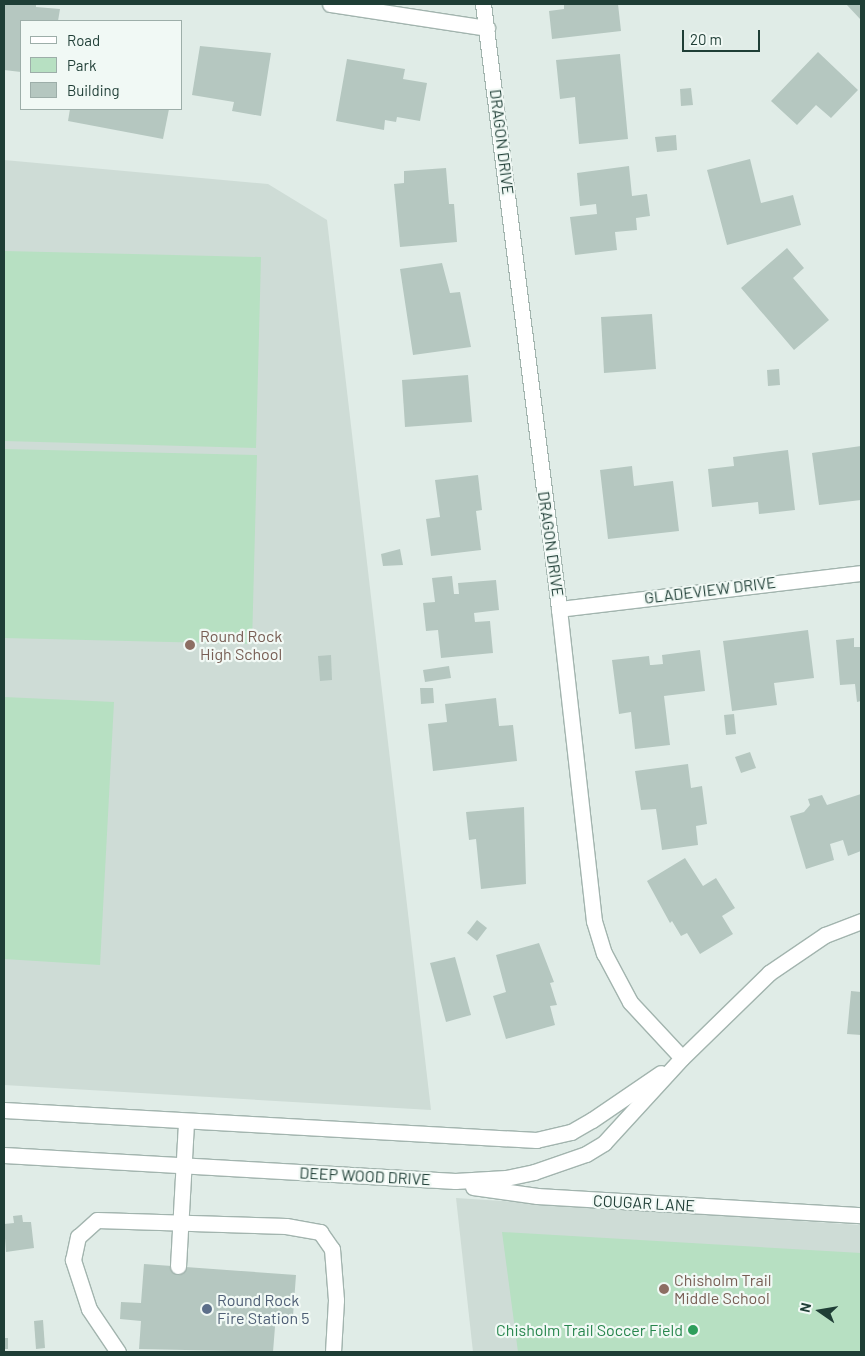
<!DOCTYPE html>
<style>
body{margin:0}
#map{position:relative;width:865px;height:1356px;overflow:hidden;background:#e0ece7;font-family:Barlow,sans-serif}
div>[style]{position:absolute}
.built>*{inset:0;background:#cedcd6}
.green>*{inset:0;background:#b7e0c2}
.building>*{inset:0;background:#b5c7c0}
.roads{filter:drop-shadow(1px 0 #a2b4ae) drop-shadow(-1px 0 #a2b4ae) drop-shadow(0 1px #a2b4ae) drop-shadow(0 -1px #a2b4ae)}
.minor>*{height:15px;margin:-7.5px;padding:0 7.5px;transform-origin:7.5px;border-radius:7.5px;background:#fff}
.dots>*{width:14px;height:14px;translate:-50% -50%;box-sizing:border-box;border:2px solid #f1f9f5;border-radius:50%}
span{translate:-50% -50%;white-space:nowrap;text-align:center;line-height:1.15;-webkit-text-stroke:4.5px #f1f9f5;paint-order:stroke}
.street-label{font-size:16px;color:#1f3e36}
.education-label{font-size:16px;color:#785e54}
.left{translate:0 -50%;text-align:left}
.service-label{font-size:16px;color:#4e5e75}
.leisure-label{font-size:16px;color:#27864d}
.right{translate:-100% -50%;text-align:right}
.frame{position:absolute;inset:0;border:5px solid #1f3e36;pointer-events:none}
.legend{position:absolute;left:20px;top:20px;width:162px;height:90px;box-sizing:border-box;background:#f1f9f5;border:1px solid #9daea9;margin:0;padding:6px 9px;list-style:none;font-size:15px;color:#1f3e36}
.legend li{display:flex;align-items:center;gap:10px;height:25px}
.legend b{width:25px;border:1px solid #9daea9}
.north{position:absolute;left:795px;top:1286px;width:50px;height:50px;-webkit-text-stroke:4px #f1f9f5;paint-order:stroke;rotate:283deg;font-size:14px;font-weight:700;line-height:20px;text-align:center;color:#1f3e36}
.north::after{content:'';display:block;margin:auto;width:18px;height:22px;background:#1f3e36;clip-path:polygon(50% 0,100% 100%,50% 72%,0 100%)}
.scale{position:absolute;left:682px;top:30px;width:78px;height:22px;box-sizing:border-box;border:2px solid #1f3e36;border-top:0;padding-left:6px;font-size:15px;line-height:18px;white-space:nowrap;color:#1f3e36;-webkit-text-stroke:4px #f1f9f5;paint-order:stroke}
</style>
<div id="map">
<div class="built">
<div style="clip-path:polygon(4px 160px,268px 184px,327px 220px,431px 1110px,4px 1085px)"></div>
<div style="clip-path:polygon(456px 1198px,861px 1225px,861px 1352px,473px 1352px)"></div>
</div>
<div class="green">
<div style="clip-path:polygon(4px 251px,261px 257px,256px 448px,4px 441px)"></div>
<div style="clip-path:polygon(4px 449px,257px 455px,252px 644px,4px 638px)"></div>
<div style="clip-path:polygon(4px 697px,114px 702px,100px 965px,4px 959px)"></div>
<div style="clip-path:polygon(502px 1232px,861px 1253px,861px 1352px,518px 1352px)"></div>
</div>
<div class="building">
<div style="clip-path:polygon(4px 4px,36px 4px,36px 7px,60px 9px,58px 21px,21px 21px,21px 72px,4px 70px)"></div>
<div style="clip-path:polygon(564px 4px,618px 4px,621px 31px,552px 39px,549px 11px,564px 9px)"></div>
<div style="clip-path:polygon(846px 4px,861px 4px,861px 20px)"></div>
<div style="clip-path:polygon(200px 46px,271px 53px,261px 116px,232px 111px,234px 102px,192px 95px)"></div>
<div style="clip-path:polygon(818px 52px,858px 90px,831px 118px,816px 105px,797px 125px,771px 101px)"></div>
<div style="clip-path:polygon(620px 54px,628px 139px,579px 144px,575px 97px,560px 99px,556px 60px)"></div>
<div style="clip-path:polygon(347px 59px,405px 69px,403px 79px,427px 83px,420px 121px,397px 117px,396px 122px,385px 120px,384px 130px,336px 121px)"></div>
<div style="clip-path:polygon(691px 88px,693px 105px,681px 106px,680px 89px)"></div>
<div style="clip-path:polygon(70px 109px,169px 109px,163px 139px,68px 121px)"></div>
<div style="clip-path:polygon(676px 135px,677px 150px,657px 152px,655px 137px)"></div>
<div style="clip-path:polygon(750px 159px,761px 203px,793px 195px,801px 225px,727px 245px,707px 170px)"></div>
<div style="clip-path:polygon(629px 166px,632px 196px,647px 194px,650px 216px,636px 218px,637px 230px,615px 232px,617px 250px,575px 255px,570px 217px,597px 214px,596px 204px,580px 206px,577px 173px)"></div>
<div style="clip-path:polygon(446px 168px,449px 204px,454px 204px,457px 242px,400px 247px,394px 184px,404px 183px,404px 171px)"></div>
<div style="clip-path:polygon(787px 248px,804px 268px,793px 278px,829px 320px,794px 350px,741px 288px)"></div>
<div style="clip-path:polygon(442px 263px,450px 293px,460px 292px,471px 347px,413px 355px,400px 269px)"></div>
<div style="clip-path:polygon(652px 314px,656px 369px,604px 373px,601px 317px)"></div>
<div style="clip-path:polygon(779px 369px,780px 385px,768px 386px,767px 370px)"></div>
<div style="clip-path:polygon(468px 375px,472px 422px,405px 427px,402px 380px)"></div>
<div style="clip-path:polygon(861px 446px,861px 500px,819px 505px,812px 453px)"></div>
<div style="clip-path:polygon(788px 450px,795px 510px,759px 514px,758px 502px,712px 507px,708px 469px,734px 466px,733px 457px)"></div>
<div style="clip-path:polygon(632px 466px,634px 486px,673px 481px,679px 531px,608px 539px,600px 470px)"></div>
<div style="clip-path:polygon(478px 475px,482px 510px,476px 511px,481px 550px,431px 556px,426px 519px,440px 517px,435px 480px)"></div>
<div style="clip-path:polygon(400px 549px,403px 565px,383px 566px,381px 554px)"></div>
<div style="clip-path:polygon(452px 576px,454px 594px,459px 594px,458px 583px,496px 580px,499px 610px,474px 613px,475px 622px,490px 621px,493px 653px,441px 658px,438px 630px,426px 631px,423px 603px,435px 602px,432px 578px)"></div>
<div style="clip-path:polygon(808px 630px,814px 678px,774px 683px,777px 705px,732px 711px,723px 641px)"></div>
<div style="clip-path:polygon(854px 638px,854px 647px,861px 647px,861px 701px,857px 702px,855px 684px,840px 685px,836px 640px)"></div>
<div style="clip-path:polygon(700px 650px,705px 691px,664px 696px,670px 745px,635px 749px,631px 712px,619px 714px,612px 660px,649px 656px,650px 665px,652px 665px,663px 664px,662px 655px)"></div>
<div style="clip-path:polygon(331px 655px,332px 680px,320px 681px,318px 656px)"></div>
<div style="clip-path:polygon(449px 666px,451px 678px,425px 682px,423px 670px)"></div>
<div style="clip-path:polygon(420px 688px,433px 688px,434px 703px,421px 704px)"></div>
<div style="clip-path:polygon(496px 698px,499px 726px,513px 725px,517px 761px,433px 771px,428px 724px,447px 722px,445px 704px)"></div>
<div style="clip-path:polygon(734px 714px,736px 734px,726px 735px,724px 715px)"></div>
<div style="clip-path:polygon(750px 752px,756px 768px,741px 773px,735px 757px)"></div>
<div style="clip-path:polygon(688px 764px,691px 788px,702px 786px,707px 824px,696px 826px,698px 845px,662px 850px,656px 809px,641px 810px,635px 771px)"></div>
<div style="clip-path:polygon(861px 794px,861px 851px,848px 856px,843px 840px,830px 844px,834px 860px,806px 869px,790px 816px,804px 812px,810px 805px,808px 799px,822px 795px,827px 805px)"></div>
<div style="clip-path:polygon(524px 807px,526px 884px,481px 889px,476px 839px,469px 840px,466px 812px)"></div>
<div style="clip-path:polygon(685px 858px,703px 886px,716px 878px,735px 908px,722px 916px,733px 934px,700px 954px,687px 933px,681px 936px,672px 921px,670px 923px,647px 881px)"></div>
<div style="clip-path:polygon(477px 920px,487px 928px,477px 941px,467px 933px)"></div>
<div style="clip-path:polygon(539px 943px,554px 982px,550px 983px,557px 1005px,550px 1006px,555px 1025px,506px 1039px,493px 996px,506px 992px,496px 955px)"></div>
<div style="clip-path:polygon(455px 957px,471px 1015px,446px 1022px,430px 963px)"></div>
<div style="clip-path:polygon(851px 991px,861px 992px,861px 1035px,847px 1034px)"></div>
<div style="clip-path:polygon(22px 1215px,23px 1222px,31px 1222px,34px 1248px,6px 1252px,4px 1224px,14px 1223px,13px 1216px)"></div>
<div style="clip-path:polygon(144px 1264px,296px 1275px,293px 1316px,276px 1314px,273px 1352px,139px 1349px,141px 1321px,120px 1319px,121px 1302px,141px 1303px)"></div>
<div style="clip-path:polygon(43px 1320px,45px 1348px,36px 1349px,34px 1321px)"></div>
<div style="clip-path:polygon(4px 1338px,8px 1338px,8px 1349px,4px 1349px)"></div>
</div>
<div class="roads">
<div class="minor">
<div style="left:330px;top:4px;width:159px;rotate:8.7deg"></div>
<div style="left:483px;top:4px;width:610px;rotate:82.84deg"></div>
<div style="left:559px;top:609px;width:314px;rotate:83.6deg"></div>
<div style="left:594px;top:921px;width:34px;rotate:73deg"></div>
<div style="left:604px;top:953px;width:55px;rotate:62deg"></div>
<div style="left:630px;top:1002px;width:76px;rotate:47.1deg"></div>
<div style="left:559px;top:609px;width:304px;rotate:-6.8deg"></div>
<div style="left:4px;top:1110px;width:533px;rotate:3.23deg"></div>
<div style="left:536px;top:1140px;width:36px;rotate:-13deg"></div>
<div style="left:571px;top:1132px;width:24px;rotate:-30deg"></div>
<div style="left:592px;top:1120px;width:83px;rotate:-34.3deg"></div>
<div style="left:4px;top:1155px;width:452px;rotate:3.3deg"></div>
<div style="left:455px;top:1181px;width:51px;rotate:-3.4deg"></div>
<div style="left:506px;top:1178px;width:29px;rotate:-12deg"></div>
<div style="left:534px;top:1172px;width:55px;rotate:-19.1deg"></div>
<div style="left:586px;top:1154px;width:21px;rotate:-31deg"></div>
<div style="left:604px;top:1143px;width:115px;rotate:-47.5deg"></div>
<div style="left:682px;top:1058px;width:122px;rotate:-44.3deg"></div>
<div style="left:769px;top:973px;width:68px;rotate:-34.2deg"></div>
<div style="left:825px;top:935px;width:39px;rotate:-21deg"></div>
<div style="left:473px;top:1187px;width:65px;rotate:8deg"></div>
<div style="left:537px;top:1196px;width:325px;rotate:3.4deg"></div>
<div style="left:178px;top:1266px;width:144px;rotate:-86.8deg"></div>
<div style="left:118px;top:1352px;width:52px;rotate:-124deg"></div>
<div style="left:89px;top:1309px;width:52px;rotate:-108.1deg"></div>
<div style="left:73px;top:1260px;width:24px;rotate:-78deg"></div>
<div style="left:78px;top:1237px;width:25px;rotate:-42deg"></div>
<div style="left:97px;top:1220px;width:189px;rotate:1.8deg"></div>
<div style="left:286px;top:1226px;width:35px;rotate:10deg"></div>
<div style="left:320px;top:1232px;width:21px;rotate:55deg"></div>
<div style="left:332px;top:1249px;width:51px;rotate:85.5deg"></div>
<div style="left:336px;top:1300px;width:52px;rotate:93.3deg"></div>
</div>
</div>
<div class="dots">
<div style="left:190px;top:645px;background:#8d6e63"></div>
<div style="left:664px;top:1289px;background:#8d6e63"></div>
<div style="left:207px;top:1309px;background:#5c6f8a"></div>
<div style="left:693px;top:1330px;background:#2e9e5b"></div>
</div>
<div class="street-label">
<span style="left:502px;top:142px;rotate:83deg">DRAGON DRIVE</span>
<span style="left:551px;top:544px;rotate:82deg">DRAGON DRIVE</span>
<span style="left:710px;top:590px;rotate:-7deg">GLADEVIEW DRIVE</span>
<span style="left:365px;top:1176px;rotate:3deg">DEEP WOOD DRIVE</span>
<span style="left:644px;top:1203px;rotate:3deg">COUGAR LANE</span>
</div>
<div class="education-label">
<span class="left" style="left:200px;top:645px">Round Rock<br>High School</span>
<span class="left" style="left:674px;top:1289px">Chisholm Trail<br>Middle School</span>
</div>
<div class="service-label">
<span class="left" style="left:217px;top:1309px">Round Rock<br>Fire Station 5</span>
</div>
<div class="leisure-label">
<span class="right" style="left:683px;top:1330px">Chisholm Trail Soccer Field</span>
</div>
<div class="frame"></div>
<ul class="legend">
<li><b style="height:6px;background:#fff"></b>Road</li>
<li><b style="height:14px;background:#b7e0c2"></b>Park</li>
<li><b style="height:14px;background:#b5c7c0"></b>Building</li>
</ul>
<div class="north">N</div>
<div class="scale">20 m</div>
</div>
